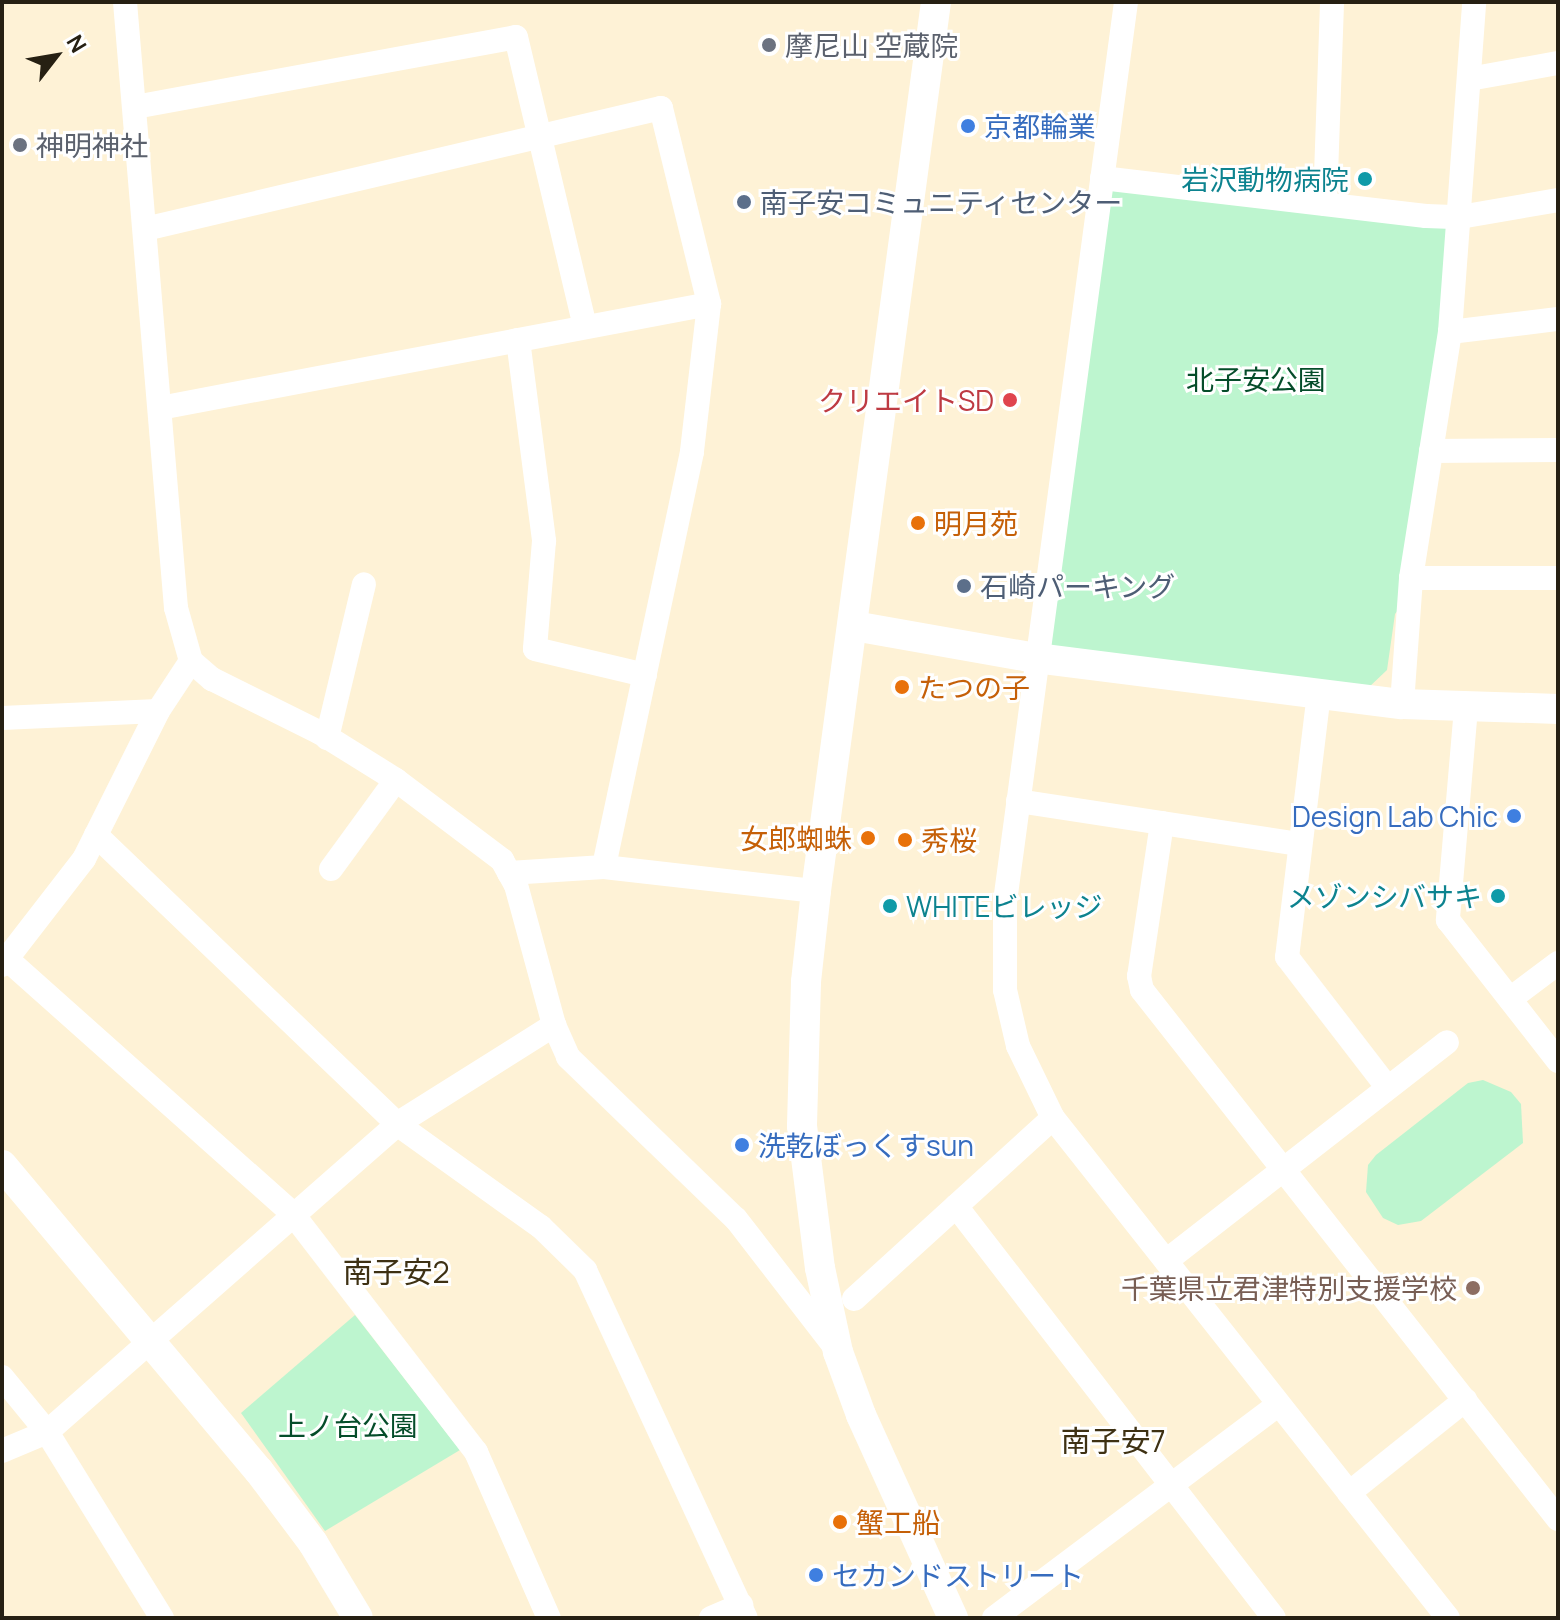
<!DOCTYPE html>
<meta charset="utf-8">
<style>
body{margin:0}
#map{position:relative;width:1560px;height:1620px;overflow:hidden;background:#fef2d6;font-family:Manrope,"Noto Sans JP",sans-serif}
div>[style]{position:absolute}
.green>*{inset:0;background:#bdf5cf}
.minor>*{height:24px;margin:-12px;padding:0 12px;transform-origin:12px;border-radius:12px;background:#fff}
.tertiary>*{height:30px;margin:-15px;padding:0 15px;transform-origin:15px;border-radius:15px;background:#fff}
.dots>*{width:22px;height:22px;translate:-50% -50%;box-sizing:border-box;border:4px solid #fff;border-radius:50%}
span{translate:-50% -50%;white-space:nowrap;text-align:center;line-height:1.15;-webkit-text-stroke:6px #fff;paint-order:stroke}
.worship-label{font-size:28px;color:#5b616d}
.left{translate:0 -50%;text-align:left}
.shop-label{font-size:28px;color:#366cbe}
.right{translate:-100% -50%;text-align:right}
.culture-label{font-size:28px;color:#0d838f}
.service-label{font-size:28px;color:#4e5e75}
.park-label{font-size:28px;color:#054d2a}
.health-label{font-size:28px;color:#be3a42}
.food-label{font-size:28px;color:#c56008}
.education-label{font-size:28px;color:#785e54}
.neighbourhood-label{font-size:30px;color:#3e3113}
.frame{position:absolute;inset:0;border:4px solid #262013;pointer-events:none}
.north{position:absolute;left:16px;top:16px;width:80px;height:80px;-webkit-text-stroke:6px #fff;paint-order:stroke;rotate:59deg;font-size:22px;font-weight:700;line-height:32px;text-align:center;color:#262013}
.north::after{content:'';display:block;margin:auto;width:28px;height:36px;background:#262013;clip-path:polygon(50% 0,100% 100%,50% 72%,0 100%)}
</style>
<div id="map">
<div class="green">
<div style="clip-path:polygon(1118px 187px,1441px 223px,1454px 233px,1405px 601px,1395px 614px,1387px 670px,1367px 689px,1059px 652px,1045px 643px,1111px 191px)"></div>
<div style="clip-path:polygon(1483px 1080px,1511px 1092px,1521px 1104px,1523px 1143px,1421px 1221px,1398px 1225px,1383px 1218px,1366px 1192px,1368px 1165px,1376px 1155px,1468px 1083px)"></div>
<div style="clip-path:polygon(355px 1315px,460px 1450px,325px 1531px,241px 1413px)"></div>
</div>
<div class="minor">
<div style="left:125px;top:2px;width:608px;rotate:85.19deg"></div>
<div style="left:176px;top:608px;width:55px;rotate:74.2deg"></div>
<div style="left:191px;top:661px;width:28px;rotate:41deg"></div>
<div style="left:212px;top:679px;width:119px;rotate:26.4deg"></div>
<div style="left:319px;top:732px;width:91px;rotate:31.9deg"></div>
<div style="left:396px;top:780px;width:133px;rotate:37deg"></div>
<div style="left:502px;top:860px;width:29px;rotate:61deg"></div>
<div style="left:516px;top:885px;width:145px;rotate:74.8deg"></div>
<div style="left:554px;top:1025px;width:35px;rotate:66deg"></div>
<div style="left:568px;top:1057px;width:233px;rotate:44deg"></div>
<div style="left:736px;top:1219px;width:162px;rotate:52.3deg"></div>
<div style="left:1126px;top:2px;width:908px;rotate:97.66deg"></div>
<div style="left:1005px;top:902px;width:88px;rotate:90deg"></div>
<div style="left:1005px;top:990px;width:57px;rotate:76.9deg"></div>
<div style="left:1018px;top:1046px;width:80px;rotate:64.1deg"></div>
<div style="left:1053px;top:1118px;width:637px;rotate:51.69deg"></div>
<div style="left:1469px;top:79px;width:90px;rotate:-10.2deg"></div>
<div style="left:135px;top:107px;width:387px;rotate:-10.4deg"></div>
<div style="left:516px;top:37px;width:298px;rotate:76.6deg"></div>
<div style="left:1102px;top:178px;width:326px;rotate:6.7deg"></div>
<div style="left:1426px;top:216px;width:34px;rotate:2deg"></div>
<div style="left:1460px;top:217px;width:99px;rotate:-9.8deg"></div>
<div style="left:1325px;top:204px;width:202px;rotate:-88deg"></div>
<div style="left:145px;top:229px;width:530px;rotate:-13.2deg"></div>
<div style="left:661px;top:108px;width:202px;rotate:76.2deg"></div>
<div style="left:709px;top:304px;width:149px;rotate:96.6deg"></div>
<div style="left:692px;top:452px;width:424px;rotate:102deg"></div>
<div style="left:1450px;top:332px;width:109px;rotate:-6.9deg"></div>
<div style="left:518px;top:340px;width:203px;rotate:82.6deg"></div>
<div style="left:544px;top:541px;width:108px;rotate:94.8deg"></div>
<div style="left:535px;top:649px;width:113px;rotate:13.3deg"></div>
<div style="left:160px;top:408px;width:559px;rotate:-10.73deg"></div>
<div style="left:1431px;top:451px;width:127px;rotate:-0.5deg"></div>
<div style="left:1411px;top:578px;width:147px"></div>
<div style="left:1319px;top:693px;width:266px;rotate:96.9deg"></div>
<div style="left:1287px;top:957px;width:165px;rotate:52.4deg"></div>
<div style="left:1402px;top:704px;width:126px;rotate:-85.9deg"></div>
<div style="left:1411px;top:578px;width:249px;rotate:-81deg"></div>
<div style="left:1450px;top:332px;width:331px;rotate:-85.8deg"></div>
<div style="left:1466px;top:708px;width:213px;rotate:94.9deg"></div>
<div style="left:1448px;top:920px;width:179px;rotate:52deg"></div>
<div style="left:2px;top:718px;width:156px;rotate:-2.6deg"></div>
<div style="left:327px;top:738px;width:158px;rotate:-76.5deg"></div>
<div style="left:1018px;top:801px;width:285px;rotate:8.7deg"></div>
<div style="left:1162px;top:823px;width:155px;rotate:98.5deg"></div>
<div style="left:1139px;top:976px;width:14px;rotate:78deg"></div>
<div style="left:1142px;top:990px;width:673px;rotate:51.82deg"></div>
<div style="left:96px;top:835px;width:417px;rotate:43.8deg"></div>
<div style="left:397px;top:1124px;width:177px;rotate:35.6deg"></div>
<div style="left:541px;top:1227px;width:62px;rotate:44.3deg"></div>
<div style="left:585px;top:1270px;width:383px;rotate:65.2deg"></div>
<div style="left:331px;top:869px;width:110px;rotate:-53.9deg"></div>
<div style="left:509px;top:873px;width:95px;rotate:-3.6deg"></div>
<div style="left:604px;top:867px;width:213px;rotate:6.5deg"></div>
<div style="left:8px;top:960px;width:380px;rotate:41.7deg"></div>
<div style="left:292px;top:1213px;width:302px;rotate:52.4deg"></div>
<div style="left:476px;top:1452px;width:181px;rotate:66.3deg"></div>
<div style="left:2px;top:965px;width:134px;rotate:-52.3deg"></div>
<div style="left:84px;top:859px;width:165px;rotate:-63.4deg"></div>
<div style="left:158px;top:711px;width:60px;rotate:-56.6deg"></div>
<div style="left:1510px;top:999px;width:60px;rotate:-36.9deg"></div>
<div style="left:956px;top:1206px;width:520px;rotate:52.34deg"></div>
<div style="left:1166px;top:1261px;width:356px;rotate:-37.9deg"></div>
<div style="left:854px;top:1299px;width:269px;rotate:-42.3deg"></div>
<div style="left:2px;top:1377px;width:71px;rotate:50.7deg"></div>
<div style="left:47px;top:1432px;width:219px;rotate:58.3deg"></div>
<div style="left:2px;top:1451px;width:49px;rotate:-22.9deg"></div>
<div style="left:47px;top:1432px;width:466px;rotate:-41.3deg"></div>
<div style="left:397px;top:1124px;width:186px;rotate:-32.2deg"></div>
<div style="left:1349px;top:1493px;width:149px;rotate:-38.7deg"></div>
<div style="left:711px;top:1618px;width:33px;rotate:-23deg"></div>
<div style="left:994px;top:1618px;width:356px;rotate:-36.9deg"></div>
</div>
<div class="tertiary">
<div style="left:936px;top:2px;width:897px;rotate:97.69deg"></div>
<div style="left:816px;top:891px;width:92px;rotate:96.3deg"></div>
<div style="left:806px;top:982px;width:144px;rotate:91.6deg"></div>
<div style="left:802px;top:1126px;width:143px;rotate:82.8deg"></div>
<div style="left:820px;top:1268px;width:86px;rotate:77.9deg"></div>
<div style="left:838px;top:1352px;width:67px;rotate:69.9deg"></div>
<div style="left:861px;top:1415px;width:223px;rotate:65.6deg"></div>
<div style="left:854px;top:626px;width:185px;rotate:10deg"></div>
<div style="left:1036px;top:658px;width:369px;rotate:7.2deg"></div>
<div style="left:1402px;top:704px;width:156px;rotate:1.8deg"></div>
<div style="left:2px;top:1165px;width:400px;rotate:50deg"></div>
<div style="left:259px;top:1471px;width:90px;rotate:53.1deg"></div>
<div style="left:313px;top:1543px;width:87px;rotate:59deg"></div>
</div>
<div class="dots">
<div style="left:769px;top:45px;background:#6b7280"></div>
<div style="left:968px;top:126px;background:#3f7fe0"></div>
<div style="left:20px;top:145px;background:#6b7280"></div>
<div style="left:1365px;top:179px;background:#0f9aa8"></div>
<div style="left:744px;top:202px;background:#5c6f8a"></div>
<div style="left:1010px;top:400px;background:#e0444e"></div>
<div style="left:918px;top:523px;background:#e8710a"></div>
<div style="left:964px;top:586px;background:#5c6f8a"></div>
<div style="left:902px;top:687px;background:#e8710a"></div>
<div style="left:1514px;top:816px;background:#3f7fe0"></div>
<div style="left:868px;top:838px;background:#e8710a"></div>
<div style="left:905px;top:840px;background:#e8710a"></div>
<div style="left:1498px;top:896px;background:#0f9aa8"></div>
<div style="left:890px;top:906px;background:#0f9aa8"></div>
<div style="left:742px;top:1145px;background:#3f7fe0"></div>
<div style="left:1473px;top:1288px;background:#8d6e63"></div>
<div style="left:840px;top:1522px;background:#e8710a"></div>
<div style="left:816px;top:1575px;background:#3f7fe0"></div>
</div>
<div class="worship-label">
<span class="left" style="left:785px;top:45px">摩尼山 空蔵院</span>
<span class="left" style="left:36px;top:145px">神明神社</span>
</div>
<div class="shop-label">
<span class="left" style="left:984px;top:126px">京都輪業</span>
<span class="right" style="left:1498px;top:816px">Design Lab Chic</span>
<span class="left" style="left:758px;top:1145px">洗乾ぼっくすsun</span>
<span class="left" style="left:832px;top:1575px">セカンドストリート</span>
</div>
<div class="culture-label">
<span class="right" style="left:1349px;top:179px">岩沢動物病院</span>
<span class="right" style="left:1482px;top:896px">メゾンシバサキ</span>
<span class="left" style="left:906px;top:906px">WHITEビレッジ</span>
</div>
<div class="service-label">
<span class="left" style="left:760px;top:202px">南子安コミュニティセンター</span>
<span class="left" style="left:980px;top:586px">石崎パーキング</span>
</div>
<div class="park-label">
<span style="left:1256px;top:379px">北子安公園</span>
<span style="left:348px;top:1425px">上ノ台公園</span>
</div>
<div class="health-label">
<span class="right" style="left:994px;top:400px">クリエイトSD</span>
</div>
<div class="food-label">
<span class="left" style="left:934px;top:523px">明月苑</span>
<span class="left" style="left:918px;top:687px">たつの子</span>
<span class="right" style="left:852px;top:838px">女郎蜘蛛</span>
<span class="left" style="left:921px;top:840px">秀桜</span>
<span class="left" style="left:856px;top:1522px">蟹工船</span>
</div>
<div class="education-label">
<span class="right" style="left:1457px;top:1288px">千葉県立君津特別支援学校</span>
</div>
<div class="neighbourhood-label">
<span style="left:396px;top:1272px">南子安2</span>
<span style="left:1113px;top:1441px">南子安7</span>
</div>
<div class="frame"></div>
<div class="north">N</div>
</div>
